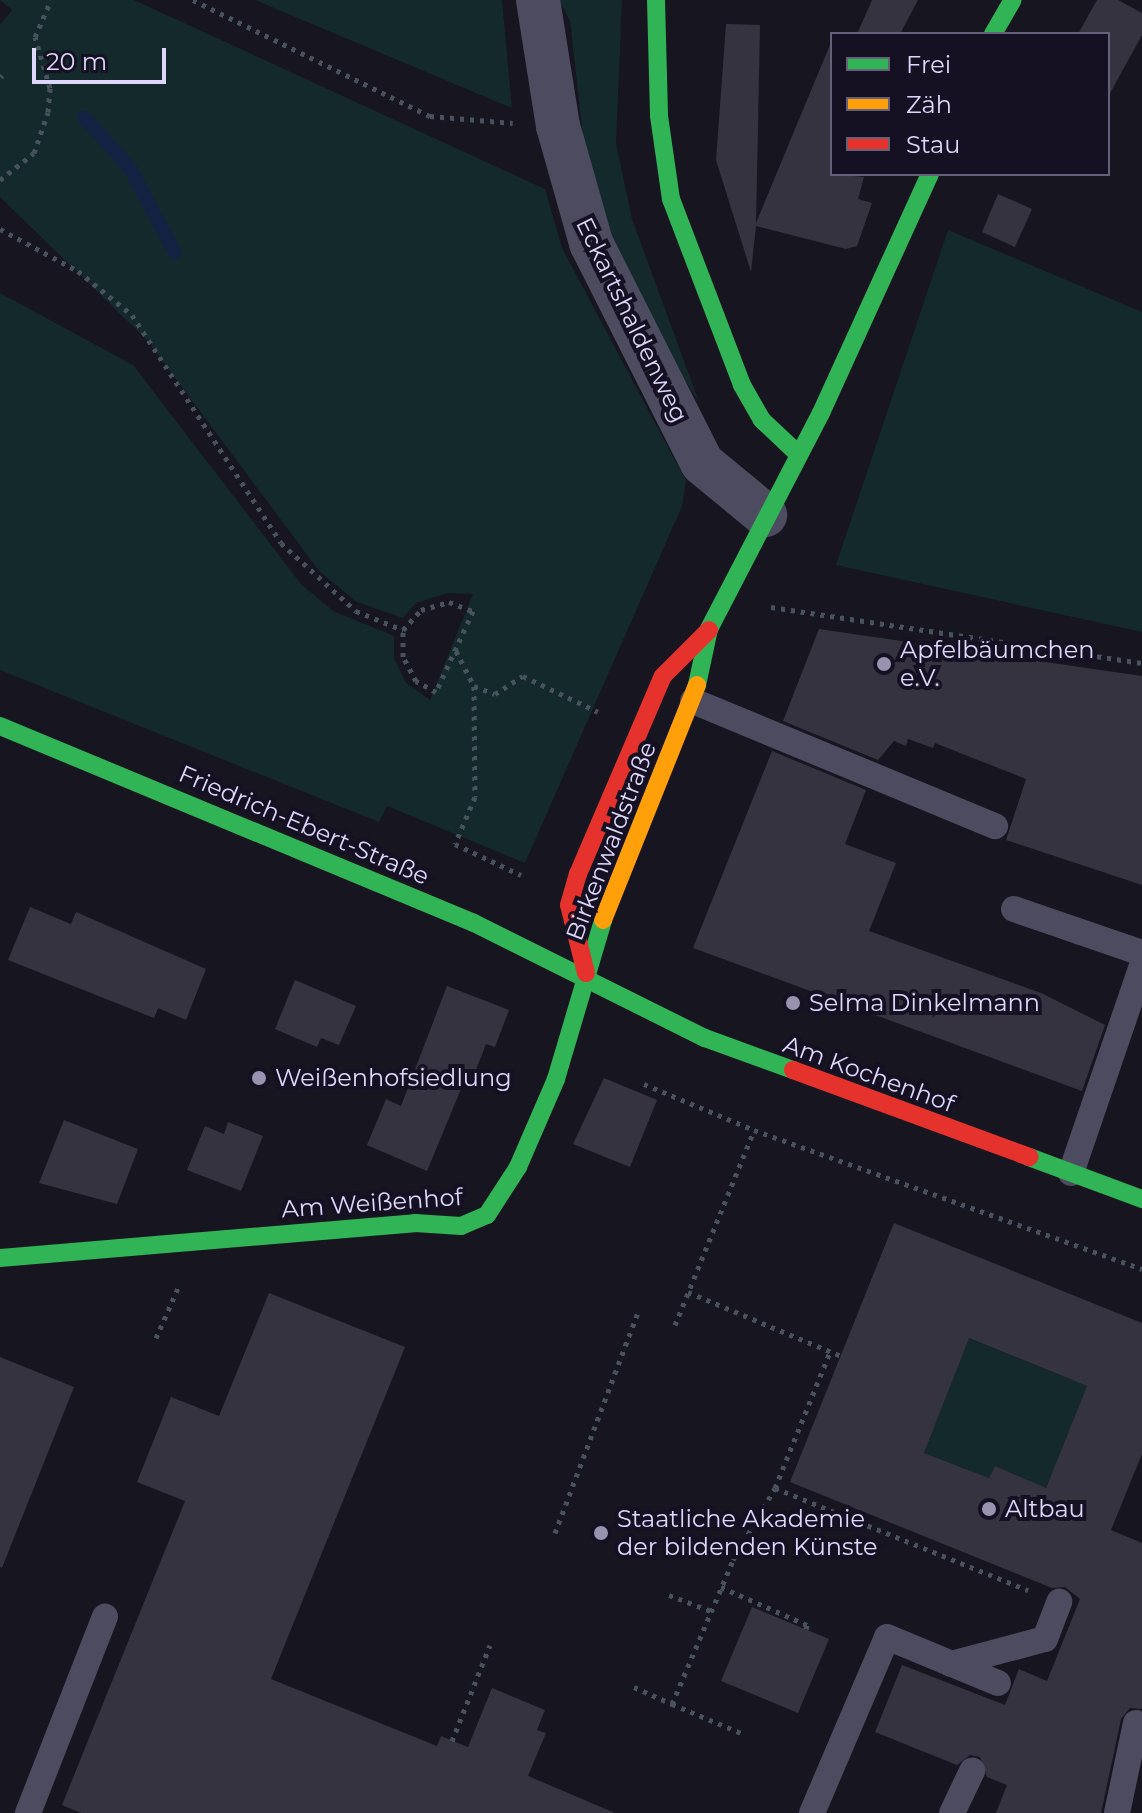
<!DOCTYPE html>
<meta charset="utf-8">
<style>
body{margin:0}
#map{position:relative;width:1142px;height:1813px;overflow:hidden;background:#17151f;font-family:Montserrat,sans-serif}
div>[style]{position:absolute}
.green>*{inset:0;background:#14292b}
.stream>*{height:14px;margin:-7px;padding:0 7px;transform-origin:7px;border-radius:7px;background:#132242}
.building>*{inset:0;background:#363341}
.path>*{height:5px;margin-top:-2.5px;transform-origin:0;background:repeating-linear-gradient(90deg,#48525f 0 4px,transparent 0 10px)}
.lane>*{height:26px;margin:-13px;padding:0 13px;transform-origin:13px;border-radius:13px;background:#4d4b5f}
.street>*{height:44px;margin:-22px;padding:0 22px;transform-origin:22px;border-radius:22px;background:#4d4b5f}
.fast>*{height:18px;margin:-9px;padding:0 9px;transform-origin:9px;border-radius:9px;background:#30b455}
.slow>*{height:18px;margin:-9px;padding:0 9px;transform-origin:9px;border-radius:9px;background:#ff9f0a}
.jam>*{height:18px;margin:-9px;padding:0 9px;transform-origin:9px;border-radius:9px;background:#e5322d}
.tram>*{height:2px;margin:-1px;padding:0 1px;transform-origin:1px;border-radius:1px;background:#475666}
.dots>*{width:22px;height:22px;translate:-50% -50%;box-sizing:border-box;border:4px solid #151123;border-radius:50%}
span{translate:-50% -50%;white-space:nowrap;text-align:center;line-height:1.15;-webkit-text-stroke:8px #151123;paint-order:stroke}
.street-label{font-size:24px;color:#ddd7fb}
.poi-label{font-size:24px;color:#ddd7fb}
.left{translate:0 -50%;text-align:left}
.legend{position:absolute;left:830px;top:32px;width:280px;height:144px;box-sizing:border-box;background:#151123;border:2px solid #656079;margin:0;padding:10px 14px;list-style:none;font-size:24px;color:#ddd7fb}
.legend li{display:flex;align-items:center;gap:16px;height:40px}
.legend b{width:40px;border:2px solid #656079}
.scale{position:absolute;left:32px;top:48px;width:134px;height:36px;box-sizing:border-box;border:4px solid #ddd7fb;border-top:0;padding-left:10px;font-size:24px;line-height:28px;white-space:nowrap;color:#ddd7fb;-webkit-text-stroke:6px #151123;paint-order:stroke}
</style>
<div id="map">
<div class="green">
<div style="clip-path:polygon(0 0,134px 0,545px 189px,562px 248px,686px 481px,682px 506px,525px 863px,387px 806px,379px 822px,0 670px,0 293px,133px 365px,301px 584px,333px 611px,394px 636px,394px 658px,406px 683px,430px 700px,473px 594px,448px 593px,416px 603px,403px 618px,357px 602px,319px 571px,147px 340px,0 197px,0 25px,12px 10px)"></div>
<div style="clip-path:polygon(255px 0,502px 0,512px 108px)"></div>
<div style="clip-path:polygon(559px 0,622px 0,616px 143px,632px 219px,699px 402px,656px 335px,605px 231px,584px 145px,570px 21px)"></div>
<div style="clip-path:polygon(948px 230px,1142px 312px,1142px 632px,836px 565px)"></div>
<div style="clip-path:polygon(935px 1325px,1087px 1386px,1046px 1488px,995px 1466px,989px 1478px,924px 1453px,951px 1384px)"></div>
</div>
<div class="stream">
<div style="left:84px;top:117px;width:69px;rotate:48deg"></div>
<div style="left:130px;top:168px;width:96px;rotate:62.1deg"></div>
</div>
<div class="building">
<div style="clip-path:polygon(872px 0,918px 0,900px 34px,857px 34px)"></div>
<div style="clip-path:polygon(1097px 0,1118px 0,1142px 13px,1142px 35px,1108px 97px,1108px 34px,1078px 34px)"></div>
<div style="clip-path:polygon(726px 24px,760px 25px,756px 223px,832px 40px,832px 174px,864px 177px,858px 199px,872px 203px,857px 246px,846px 249px,756px 226px,751px 272px,716px 160px)"></div>
<div style="clip-path:polygon(998px 194px,1032px 209px,1015px 247px,982px 232px)"></div>
<div style="clip-path:polygon(819px 629px,1142px 676px,1142px 885px,1006px 840px,1026px 779px,935px 743px,933px 748px,908px 739px,906px 746px,894px 741px,878px 760px,783px 721px)"></div>
<div style="clip-path:polygon(772px 751px,866px 790px,845px 844px,896px 863px,869px 931px,1041px 993px,1105px 1025px,1082px 1091px,693px 948px)"></div>
<div style="clip-path:polygon(30px 907px,71px 924px,76px 912px,206px 969px,186px 1020px,158px 1008px,154px 1018px,8px 960px)"></div>
<div style="clip-path:polygon(295px 980px,356px 1006px,339px 1045px,321px 1038px,317px 1047px,275px 1029px)"></div>
<div style="clip-path:polygon(447px 986px,509px 1010px,495px 1047px,486px 1044px,472px 1080px,466px 1077px,427px 1171px,367px 1145px,386px 1099px,401px 1106px)"></div>
<div style="clip-path:polygon(604px 1078px,657px 1100px,630px 1167px,573px 1144px)"></div>
<div style="clip-path:polygon(64px 1120px,138px 1149px,117px 1204px,39px 1183px)"></div>
<div style="clip-path:polygon(228px 1122px,263px 1136px,241px 1191px,187px 1170px,205px 1126px,224px 1134px)"></div>
<div style="clip-path:polygon(evenodd,894px 1223px,1142px 1323px,1142px 1454px,1111px 1530px,1142px 1543px,1142px 1709px,1130px 1708px,1121px 1719px,1101px 1813px,996px 1813px,1007px 1785px,987px 1777px,980px 1757px,970px 1755px,957px 1765px,875px 1732px,902px 1665px,1005px 1705px,1019px 1669px,1047px 1681px,1080px 1599px,1065px 1587px,1052px 1588px,790px 1482px,894px 1223px,969px 1338px,1087px 1386px,1046px 1488px,995px 1466px,989px 1478px,924px 1453px,969px 1338px)"></div>
<div style="clip-path:polygon(269px 1293px,405px 1347px,271px 1679px,437px 1746px,441px 1736px,468px 1747px,492px 1688px,545px 1710px,537px 1730px,546px 1733px,528px 1776px,615px 1813px,81px 1813px,62px 1805px,185px 1501px,137px 1482px,171px 1397px,219px 1416px)"></div>
<div style="clip-path:polygon(0 1357px,74px 1387px,2px 1568px,0 1567px)"></div>
<div style="clip-path:polygon(752px 1607px,829px 1639px,798px 1713px,721px 1681px)"></div>
</div>
<div class="path">
<div style="left:193px;top:0;width:264px;rotate:26.1deg"></div>
<div style="left:430px;top:116px;width:83px;rotate:4.8deg"></div>
<div style="left:0;top:180px;width:43px;rotate:-38.5deg"></div>
<div style="left:34px;top:153px;width:43px;rotate:-71.1deg"></div>
<div style="left:48px;top:112px;width:24px;rotate:-85deg"></div>
<div style="left:50px;top:88px;width:53px;rotate:-106.4deg"></div>
<div style="left:35px;top:37px;width:40px;rotate:-66.6deg"></div>
<div style="left:0;top:229px;width:89px;rotate:28.3deg"></div>
<div style="left:78px;top:271px;width:70px;rotate:39.2deg"></div>
<div style="left:132px;top:315px;width:272px;rotate:56.8deg"></div>
<div style="left:281px;top:543px;width:101px;rotate:42.2deg"></div>
<div style="left:356px;top:611px;width:51px;rotate:22deg"></div>
<div style="left:449px;top:602px;width:26px;rotate:21deg"></div>
<div style="left:473px;top:611px;width:89px;rotate:114.6deg"></div>
<div style="left:436px;top:692px;width:23px;rotate:-151deg"></div>
<div style="left:416px;top:681px;width:27px;rotate:-118deg"></div>
<div style="left:403px;top:657px;width:27px;rotate:-90deg"></div>
<div style="left:403px;top:630px;width:27px;rotate:-48deg"></div>
<div style="left:421px;top:610px;width:29px;rotate:-16deg"></div>
<div style="left:771px;top:607px;width:375px;rotate:8.6deg"></div>
<div style="left:456px;top:651px;width:39px;rotate:63deg"></div>
<div style="left:474px;top:686px;width:22px;rotate:21deg"></div>
<div style="left:495px;top:694px;width:33px;rotate:-33deg"></div>
<div style="left:523px;top:676px;width:83px;rotate:25.6deg"></div>
<div style="left:474px;top:686px;width:111px;rotate:89.5deg"></div>
<div style="left:475px;top:797px;width:51px;rotate:113.1deg"></div>
<div style="left:455px;top:844px;width:73px;rotate:25.2deg"></div>
<div style="left:644px;top:1084px;width:119px;rotate:22.7deg"></div>
<div style="left:754px;top:1130px;width:412px;rotate:19.7deg"></div>
<div style="left:688px;top:1292px;width:166px;rotate:22.7deg"></div>
<div style="left:675px;top:1325px;width:210px;rotate:-67.9deg"></div>
<div style="left:156px;top:1338px;width:55px;rotate:-66.3deg"></div>
<div style="left:775px;top:1488px;width:273px;rotate:22deg"></div>
<div style="left:555px;top:1533px;width:238px;rotate:-69.4deg"></div>
<div style="left:721px;top:1587px;width:94px;rotate:23.8deg"></div>
<div style="left:807px;top:1625px;width:5px;rotate:101deg"></div>
<div style="left:669px;top:1595px;width:45px;rotate:20.9deg"></div>
<div style="left:634px;top:1687px;width:42px;rotate:24.1deg"></div>
<div style="left:672px;top:1704px;width:156px;rotate:-67deg"></div>
<div style="left:733px;top:1560px;width:83px;rotate:-59.7deg"></div>
<div style="left:775px;top:1488px;width:147px;rotate:-68deg"></div>
<div style="left:672px;top:1704px;width:75px;rotate:22.8deg"></div>
<div style="left:452px;top:1741px;width:103px;rotate:-68.4deg"></div>
</div>
<div class="lane">
<div style="left:693px;top:701px;width:327px;rotate:22.5deg"></div>
<div style="left:1014px;top:909px;width:135px;rotate:19deg"></div>
<div style="left:1071px;top:1173px;width:219px;rotate:-71.1deg"></div>
<div style="left:951px;top:1664px;width:97px;rotate:-14.9deg"></div>
<div style="left:1045px;top:1639px;width:40px;rotate:-69deg"></div>
<div style="left:28px;top:1813px;width:211px;rotate:-68.6deg"></div>
<div style="left:812px;top:1813px;width:191px;rotate:-66.9deg"></div>
<div style="left:887px;top:1637px;width:120px;rotate:22.5deg"></div>
<div style="left:952px;top:1813px;width:47px;rotate:-64.5deg"></div>
<div style="left:1117px;top:1813px;width:92px;rotate:-78.1deg"></div>
</div>
<div class="street">
<div style="left:538px;top:0;width:128px;rotate:81deg"></div>
<div style="left:558px;top:126px;width:122px;rotate:74.2deg"></div>
<div style="left:591px;top:243px;width:246px;rotate:63.2deg"></div>
<div style="left:702px;top:463px;width:82px;rotate:39.5deg"></div>
</div>
<div class="fast">
<div style="left:656px;top:0;width:116px;rotate:88.5deg"></div>
<div style="left:659px;top:116px;width:84px;rotate:81.8deg"></div>
<div style="left:671px;top:199px;width:199px;rotate:69.1deg"></div>
<div style="left:742px;top:385px;width:40px;rotate:60.3deg"></div>
<div style="left:762px;top:420px;width:48px;rotate:43.3deg"></div>
<div style="left:993px;top:34px;width:39px;rotate:-60deg"></div>
<div style="left:697px;top:685px;width:57px;rotate:-77.9deg"></div>
<div style="left:709px;top:629px;width:243px;rotate:-62.6deg"></div>
<div style="left:821px;top:413px;width:263px;rotate:-65.5deg"></div>
<div style="left:0;top:726px;width:513px;rotate:22.57deg"></div>
<div style="left:474px;top:923px;width:258px;rotate:26.5deg"></div>
<div style="left:705px;top:1038px;width:94px;rotate:20deg"></div>
<div style="left:1029px;top:1157px;width:121px;rotate:20.4deg"></div>
<div style="left:0;top:1258px;width:416px;rotate:-4.8deg"></div>
<div style="left:415px;top:1223px;width:46px;rotate:3.7deg"></div>
<div style="left:461px;top:1226px;width:28px;rotate:-23deg"></div>
<div style="left:487px;top:1215px;width:57px;rotate:-57.1deg"></div>
<div style="left:518px;top:1167px;width:96px;rotate:-66.6deg"></div>
<div style="left:556px;top:1079px;width:166px;rotate:-73.5deg"></div>
</div>
<div class="slow">
<div style="left:603px;top:920px;width:253px;rotate:-68.2deg"></div>
</div>
<div class="jam">
<div style="left:586px;top:973px;width:70px;rotate:-104deg"></div>
<div style="left:569px;top:905px;width:32px;rotate:-74deg"></div>
<div style="left:578px;top:874px;width:215px;rotate:-66.8deg"></div>
<div style="left:663px;top:676px;width:65px;rotate:-45deg"></div>
<div style="left:793px;top:1070px;width:252px;rotate:20.2deg"></div>
</div>
<div class="tram">
<div style="left:0;top:75px;width:4px;rotate:45deg"></div>
</div>
<div class="dots">
<div style="left:884px;top:664px;background:#9893ae"></div>
<div style="left:793px;top:1003px;background:#9893ae"></div>
<div style="left:259px;top:1078px;background:#9893ae"></div>
<div style="left:989px;top:1509px;background:#9893ae"></div>
<div style="left:601px;top:1533px;background:#9893ae"></div>
</div>
<div class="street-label">
<span style="left:632px;top:320px;rotate:64deg">Eckartshaldenweg</span>
<span style="left:304px;top:825px;rotate:23deg">Friedrich-Ebert-Straße</span>
<span style="left:611px;top:841px;rotate:-69deg">Birkenwaldstraße</span>
<span style="left:869px;top:1074px;rotate:20deg">Am Kochenhof</span>
<span style="left:372px;top:1203px;rotate:-4deg">Am Weißenhof</span>
</div>
<div class="poi-label">
<span class="left" style="left:900px;top:664px">Apfelbäumchen<br>e.V.</span>
<span class="left" style="left:809px;top:1003px">Selma Dinkelmann</span>
<span class="left" style="left:275px;top:1078px">Weißenhofsiedlung</span>
<span class="left" style="left:1005px;top:1509px">Altbau</span>
<span class="left" style="left:617px;top:1533px">Staatliche Akademie<br>der bildenden Künste</span>
</div>
<ul class="legend">
<li><b style="height:10px;background:#30b455"></b>Frei</li>
<li><b style="height:10px;background:#ff9f0a"></b>Zäh</li>
<li><b style="height:10px;background:#e5322d"></b>Stau</li>
</ul>
<div class="scale">20 m</div>
</div>
